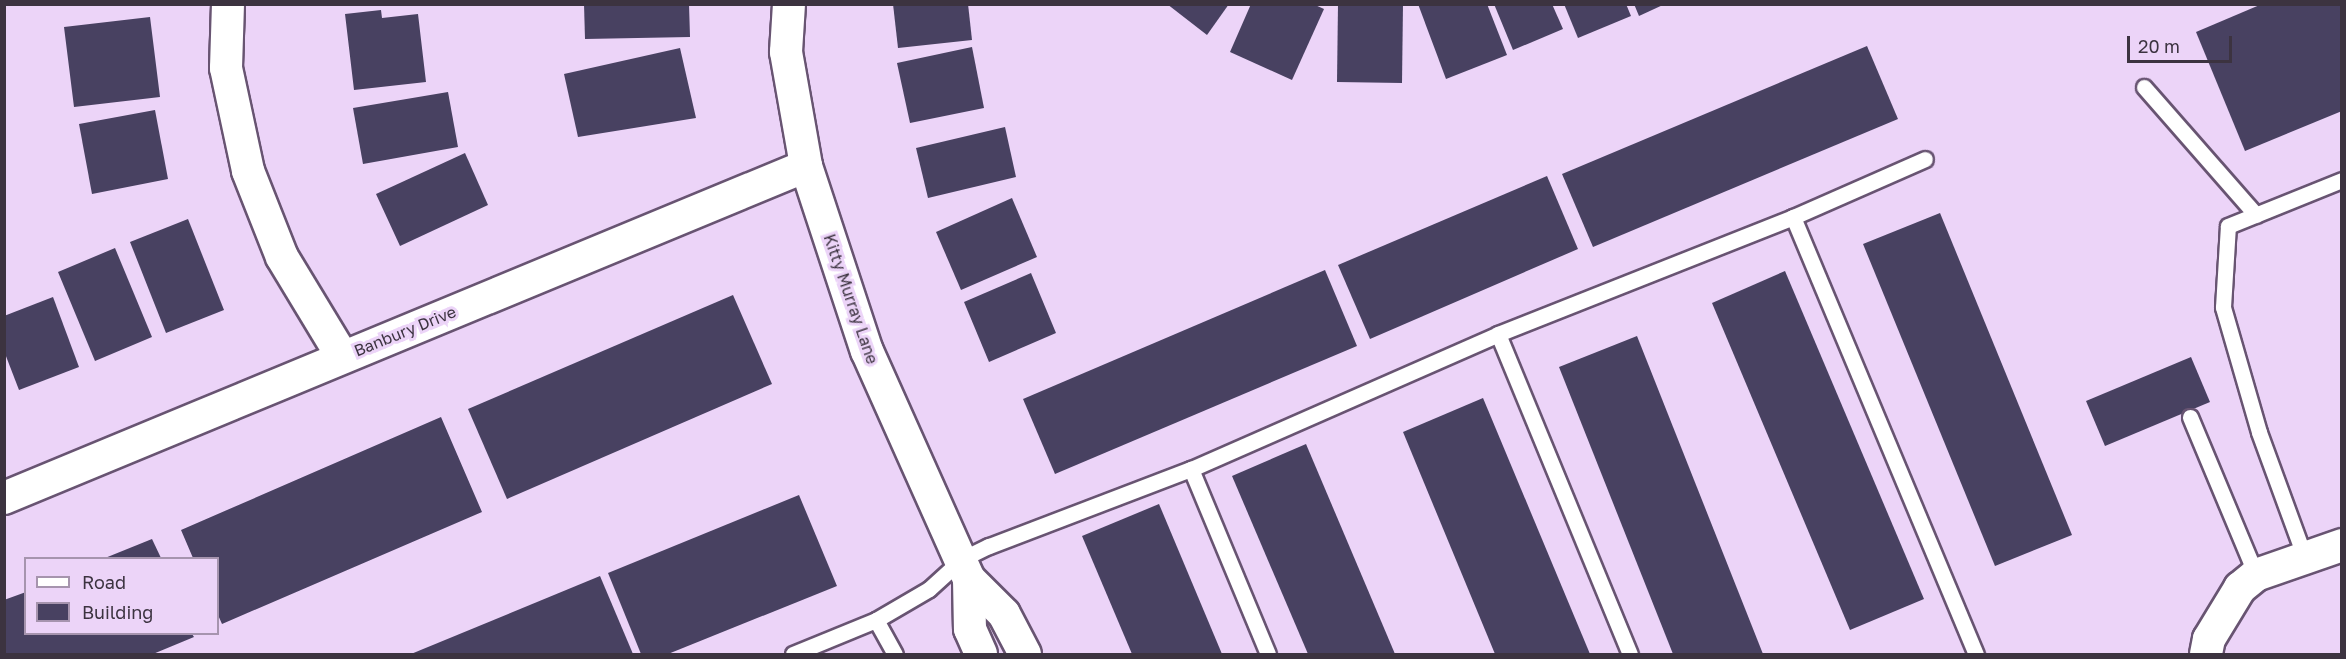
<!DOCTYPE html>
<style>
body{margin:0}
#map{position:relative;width:2346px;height:659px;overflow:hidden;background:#ecd4f8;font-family:"Golos Text",sans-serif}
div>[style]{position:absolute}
.building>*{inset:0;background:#484161}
.roads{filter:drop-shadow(2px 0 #685472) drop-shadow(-2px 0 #685472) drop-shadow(0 2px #685472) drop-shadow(0 -2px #685472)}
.service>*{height:15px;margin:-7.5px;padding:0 7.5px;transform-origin:7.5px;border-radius:7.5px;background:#fff}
.minor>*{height:32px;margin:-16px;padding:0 16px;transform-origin:16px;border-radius:16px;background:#fff}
span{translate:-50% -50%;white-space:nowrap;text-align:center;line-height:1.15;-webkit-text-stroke:6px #ecd4f8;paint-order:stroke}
.street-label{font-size:16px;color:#3c3340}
.frame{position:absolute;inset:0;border:6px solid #3c3340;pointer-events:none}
.legend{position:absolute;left:24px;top:557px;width:195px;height:78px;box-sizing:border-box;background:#ecd4f8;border:2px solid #a694ae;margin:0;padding:8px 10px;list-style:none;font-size:18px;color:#3c3340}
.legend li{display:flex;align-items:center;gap:12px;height:30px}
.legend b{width:30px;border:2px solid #a694ae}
.scale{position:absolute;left:2127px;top:36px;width:105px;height:27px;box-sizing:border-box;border:3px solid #3c3340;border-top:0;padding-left:8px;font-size:18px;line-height:21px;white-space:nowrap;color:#3c3340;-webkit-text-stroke:4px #ecd4f8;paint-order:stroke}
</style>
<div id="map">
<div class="building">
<div style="clip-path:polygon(584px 4px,689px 4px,690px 37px,585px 39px)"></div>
<div style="clip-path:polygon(893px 4px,968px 4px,972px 40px,898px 48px)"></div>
<div style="clip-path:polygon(1167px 4px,1229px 4px,1207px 35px)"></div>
<div style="clip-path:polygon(1251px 4px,1313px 4px,1324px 9px,1292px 80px,1230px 52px)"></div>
<div style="clip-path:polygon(1338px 4px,1403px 4px,1402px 83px,1337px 82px)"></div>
<div style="clip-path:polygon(1418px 4px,1487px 4px,1507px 55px,1446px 79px)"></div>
<div style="clip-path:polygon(1494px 4px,1552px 4px,1563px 29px,1513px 50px)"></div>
<div style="clip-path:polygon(1564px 4px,1626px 4px,1631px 16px,1578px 38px)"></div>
<div style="clip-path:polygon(1634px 4px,1665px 4px,1639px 16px)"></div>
<div style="clip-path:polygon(2262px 4px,2342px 4px,2342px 111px,2245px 151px,2196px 32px)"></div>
<div style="clip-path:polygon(381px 10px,382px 18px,418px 14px,426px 82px,354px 90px,345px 14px)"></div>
<div style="clip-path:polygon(150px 17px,160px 97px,74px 107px,64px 27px)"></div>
<div style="clip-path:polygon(1867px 46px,1898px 119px,1593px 247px,1562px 174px)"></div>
<div style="clip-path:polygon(972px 47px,984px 108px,910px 123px,897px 63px)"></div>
<div style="clip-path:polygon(680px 48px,696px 118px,578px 137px,564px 74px)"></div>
<div style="clip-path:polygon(448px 92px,458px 147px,363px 164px,353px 108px)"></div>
<div style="clip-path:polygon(155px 110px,168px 179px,92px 194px,79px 124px)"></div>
<div style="clip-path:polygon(1005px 127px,1016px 177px,928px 198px,916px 148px)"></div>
<div style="clip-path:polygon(465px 153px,488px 205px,400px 246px,376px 194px)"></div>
<div style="clip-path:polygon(1547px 176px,1578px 249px,1370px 339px,1338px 265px)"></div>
<div style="clip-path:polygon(1012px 198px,1037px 257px,961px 290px,936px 232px)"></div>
<div style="clip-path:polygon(1940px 213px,2072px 535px,1995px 566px,1863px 244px)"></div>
<div style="clip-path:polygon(188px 219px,224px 310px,166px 333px,130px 242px)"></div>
<div style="clip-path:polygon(115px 248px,152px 337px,95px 361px,58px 272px)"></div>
<div style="clip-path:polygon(1325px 270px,1357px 346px,1055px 474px,1023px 399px)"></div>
<div style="clip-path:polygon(1785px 271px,1924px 599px,1850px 630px,1712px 303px)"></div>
<div style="clip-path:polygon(1031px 273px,1056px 333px,989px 362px,964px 302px)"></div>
<div style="clip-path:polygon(733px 295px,772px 384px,507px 499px,468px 409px)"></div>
<div style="clip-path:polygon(53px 297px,79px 367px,19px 390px,4px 351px,4px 316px)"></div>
<div style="clip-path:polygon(1637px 336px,1763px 654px,1673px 654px,1559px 367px)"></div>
<div style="clip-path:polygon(2191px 357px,2210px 402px,2105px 446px,2086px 401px)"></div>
<div style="clip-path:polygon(1483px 398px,1590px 654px,1495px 654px,1403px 432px)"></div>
<div style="clip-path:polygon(441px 417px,482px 512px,222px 624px,218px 615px,218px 558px,193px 558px,181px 530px)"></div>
<div style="clip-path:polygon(1306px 444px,1395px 654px,1308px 654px,1232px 476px)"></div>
<div style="clip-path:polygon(799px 495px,837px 586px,668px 654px,641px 654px,608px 573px)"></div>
<div style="clip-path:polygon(1159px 504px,1222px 654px,1132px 654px,1082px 536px)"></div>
<div style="clip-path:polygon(152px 539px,161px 558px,105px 558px)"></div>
<div style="clip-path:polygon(600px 576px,633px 654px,411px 654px)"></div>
<div style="clip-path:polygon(26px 592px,26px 634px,192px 634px,194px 637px,153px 654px,4px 654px,4px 600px)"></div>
</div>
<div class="roads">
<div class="service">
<div style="left:2144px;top:87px;width:170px;rotate:48.8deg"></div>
<div style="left:1793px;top:217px;width:474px;rotate:67.3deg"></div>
<div style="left:1498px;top:334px;width:346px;rotate:67.6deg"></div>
<div style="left:2190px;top:417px;width:171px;rotate:67.3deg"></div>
<div style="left:1191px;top:469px;width:200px;rotate:67.4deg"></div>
<div style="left:2305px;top:558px;width:134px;rotate:-110.1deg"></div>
<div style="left:2259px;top:432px;width:130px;rotate:-106.1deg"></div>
<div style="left:2223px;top:307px;width:81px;rotate:-86.5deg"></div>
<div style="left:2228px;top:226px;width:123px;rotate:-22deg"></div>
<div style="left:876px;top:620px;width:39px;rotate:61deg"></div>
<div style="left:793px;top:654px;width:90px;rotate:-22.3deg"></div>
<div style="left:876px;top:620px;width:61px;rotate:-30.3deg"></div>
<div style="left:929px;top:589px;width:45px;rotate:-42.3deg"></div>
<div style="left:962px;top:559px;width:30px;rotate:-26deg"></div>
<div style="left:989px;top:546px;width:216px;rotate:-20.9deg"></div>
<div style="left:1191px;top:469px;width:335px;rotate:-23.7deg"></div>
<div style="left:1498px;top:334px;width:317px;rotate:-21.6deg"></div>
<div style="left:1793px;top:217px;width:144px;rotate:-23.7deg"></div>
</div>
<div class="minor">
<div style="left:228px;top:4px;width:64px;rotate:91.8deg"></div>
<div style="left:226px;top:68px;width:105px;rotate:77.9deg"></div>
<div style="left:248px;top:171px;width:92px;rotate:68.4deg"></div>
<div style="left:282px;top:257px;width:116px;rotate:58.8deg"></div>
<div style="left:789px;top:4px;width:48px;rotate:93.6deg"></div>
<div style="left:786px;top:52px;width:116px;rotate:80deg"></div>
<div style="left:806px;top:166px;width:195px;rotate:71.8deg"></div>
<div style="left:867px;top:351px;width:250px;rotate:65.9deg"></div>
<div style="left:969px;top:579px;width:50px;rotate:88.9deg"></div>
<div style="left:970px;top:629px;width:27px;rotate:66deg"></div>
<div style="left:4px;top:498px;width:868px;rotate:-22.49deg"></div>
<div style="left:969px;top:579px;width:49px;rotate:45deg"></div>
<div style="left:1004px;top:614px;width:45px;rotate:62.3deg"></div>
<div style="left:2206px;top:654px;width:15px;rotate:-79deg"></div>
<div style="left:2209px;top:639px;width:60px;rotate:-58.7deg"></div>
<div style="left:2240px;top:588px;width:21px;rotate:-39deg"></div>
<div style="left:2256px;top:575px;width:91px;rotate:-19.2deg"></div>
</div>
</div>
<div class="street-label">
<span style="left:851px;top:299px;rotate:71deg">Kitty Murray Lane</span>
<span style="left:405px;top:331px;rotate:-22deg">Banbury Drive</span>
</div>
<div class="frame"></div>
<ul class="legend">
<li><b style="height:8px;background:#fff"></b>Road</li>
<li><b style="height:16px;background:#484161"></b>Building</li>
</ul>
<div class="scale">20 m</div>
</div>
